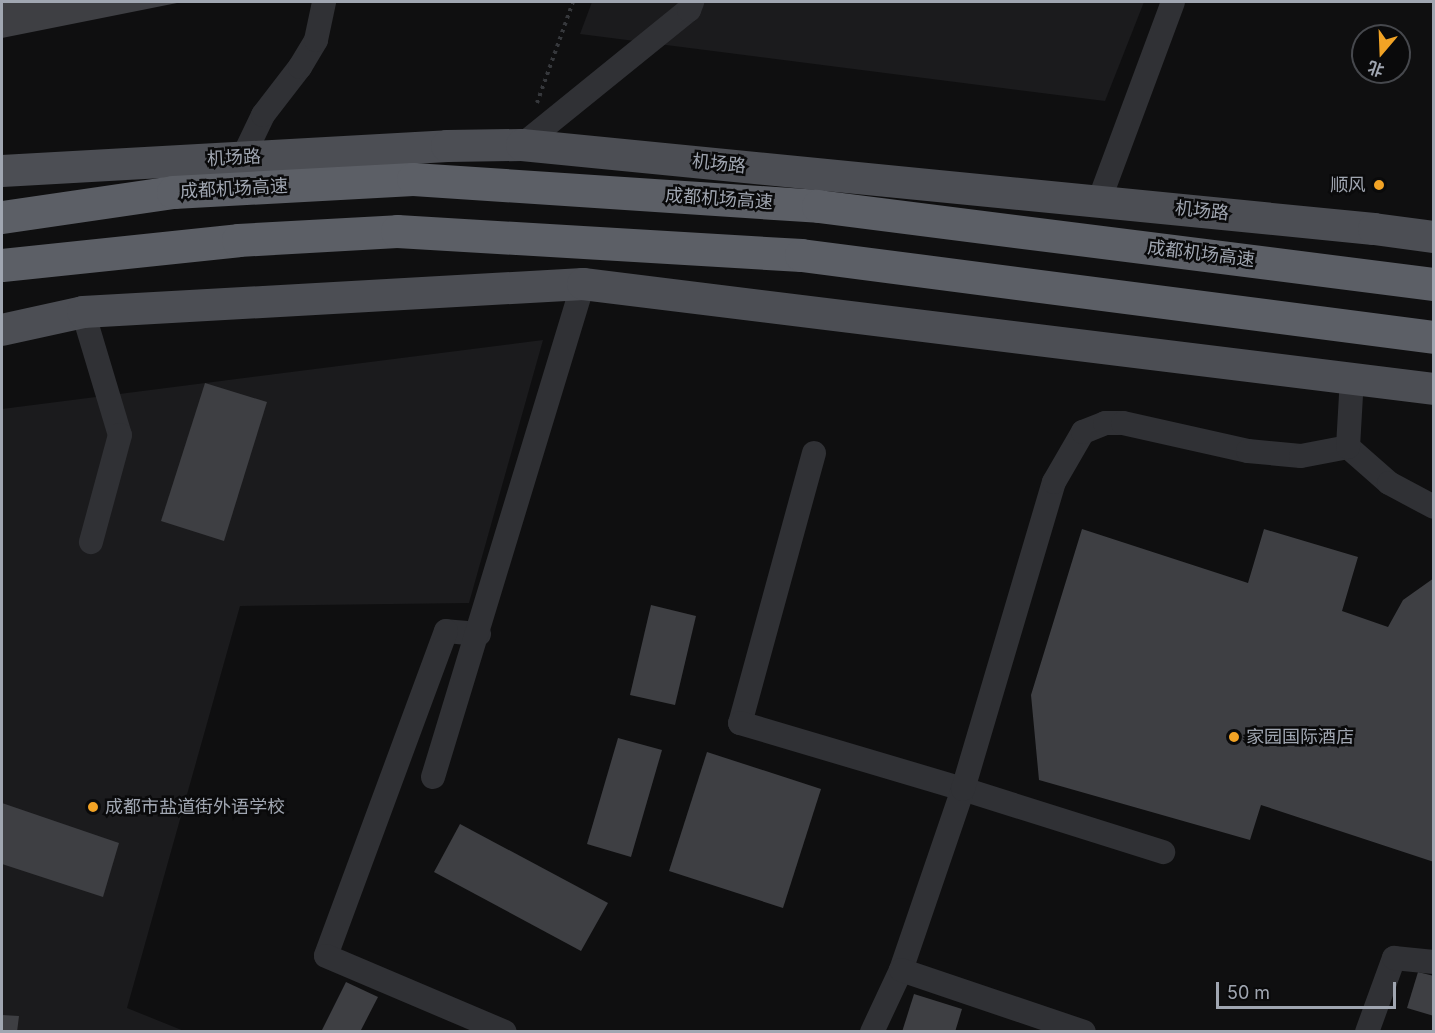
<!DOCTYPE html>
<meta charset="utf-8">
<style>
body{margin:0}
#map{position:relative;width:1435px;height:1033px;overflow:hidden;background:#0f0f10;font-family:Inter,"Noto Sans SC",sans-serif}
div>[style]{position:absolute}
.built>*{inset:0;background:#1b1b1d}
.building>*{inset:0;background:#3e3f43}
.path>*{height:4px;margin-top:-2px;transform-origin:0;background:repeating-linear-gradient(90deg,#36383c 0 3px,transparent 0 7.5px)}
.minor>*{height:24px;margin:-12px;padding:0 12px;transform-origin:12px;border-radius:12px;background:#303135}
.major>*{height:32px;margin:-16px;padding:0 16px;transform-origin:16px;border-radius:16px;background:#4c4e54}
.highway>*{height:33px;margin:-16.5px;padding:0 16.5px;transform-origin:16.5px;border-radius:16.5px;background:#5c5f66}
.dots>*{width:16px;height:16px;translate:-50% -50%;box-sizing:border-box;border:3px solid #0a0a0b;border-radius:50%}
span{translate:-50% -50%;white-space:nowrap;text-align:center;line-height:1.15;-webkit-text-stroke:5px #0a0a0b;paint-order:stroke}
.street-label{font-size:18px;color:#a0a6b1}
.poi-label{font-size:18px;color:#a0a6b1}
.right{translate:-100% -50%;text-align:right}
.left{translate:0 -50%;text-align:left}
.frame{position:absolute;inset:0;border:3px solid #a0a6b1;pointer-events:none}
.north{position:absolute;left:1351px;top:24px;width:60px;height:60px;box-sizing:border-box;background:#0a0a0b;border:2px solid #46484d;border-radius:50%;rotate:199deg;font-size:16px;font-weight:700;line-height:24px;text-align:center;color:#a0a6b1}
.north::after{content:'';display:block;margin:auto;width:21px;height:27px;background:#f2a325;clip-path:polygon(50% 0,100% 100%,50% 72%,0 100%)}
.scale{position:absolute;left:1216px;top:982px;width:180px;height:27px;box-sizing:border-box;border:3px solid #a0a6b1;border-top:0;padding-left:8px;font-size:18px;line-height:21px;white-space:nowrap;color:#a0a6b1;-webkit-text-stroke:4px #0a0a0b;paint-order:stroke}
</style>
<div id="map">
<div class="built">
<div style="clip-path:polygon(592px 2px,1144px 2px,1105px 101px,580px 34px)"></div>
<div style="clip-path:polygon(543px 340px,469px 603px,240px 606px,127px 1008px,184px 1031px,2px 1031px,2px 409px)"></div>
</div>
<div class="building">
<div style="clip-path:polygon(2px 2px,177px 2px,177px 3px,2px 38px)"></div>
<div style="clip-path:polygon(205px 383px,267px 402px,224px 541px,161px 521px)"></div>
<div style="clip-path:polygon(1082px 529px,1248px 583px,1264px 529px,1358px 557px,1342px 611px,1388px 627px,1403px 600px,1434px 578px,1434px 862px,1261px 805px,1250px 840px,1039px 780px,1031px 695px)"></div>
<div style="clip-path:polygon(651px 605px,696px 616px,675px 705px,630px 695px)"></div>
<div style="clip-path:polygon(618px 738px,662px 750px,631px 857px,587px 844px)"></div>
<div style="clip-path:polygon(707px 752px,821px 789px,783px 908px,669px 871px)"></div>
<div style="clip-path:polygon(2px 803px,119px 843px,103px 897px,2px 864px)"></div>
<div style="clip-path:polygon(460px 824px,608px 903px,581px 951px,434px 872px)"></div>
<div style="clip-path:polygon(1418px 972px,1434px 976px,1434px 1016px,1407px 1008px)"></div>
<div style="clip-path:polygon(346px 982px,378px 997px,360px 1032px,321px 1032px)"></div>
<div style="clip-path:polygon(914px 994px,962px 1009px,955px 1032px,902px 1032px)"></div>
<div style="clip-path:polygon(2px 1015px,19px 1016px,17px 1032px,2px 1032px)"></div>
</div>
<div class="path">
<div style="left:537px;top:103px;width:107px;rotate:-70.4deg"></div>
</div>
<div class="minor">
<div style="left:522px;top:145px;width:215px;rotate:-39deg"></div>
<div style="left:689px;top:10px;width:9px;rotate:-69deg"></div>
<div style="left:243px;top:157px;width:47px;rotate:-64.5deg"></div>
<div style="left:263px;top:115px;width:61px;rotate:-52.4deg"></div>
<div style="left:300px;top:67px;width:31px;rotate:-59deg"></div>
<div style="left:316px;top:40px;width:39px;rotate:-78deg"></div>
<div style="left:1099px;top:201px;width:212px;rotate:-69.6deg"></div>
<div style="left:83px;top:312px;width:128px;rotate:73.3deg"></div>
<div style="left:120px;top:435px;width:111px;rotate:105.2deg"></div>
<div style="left:1348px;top:447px;width:55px;rotate:41.3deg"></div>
<div style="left:1389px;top:483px;width:51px;rotate:28.1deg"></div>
<div style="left:814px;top:453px;width:280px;rotate:105.3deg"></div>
<div style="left:740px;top:723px;width:233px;rotate:16.5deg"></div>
<div style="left:963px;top:789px;width:210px;rotate:17.5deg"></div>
<div style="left:479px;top:634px;width:33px;rotate:-175deg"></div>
<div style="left:446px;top:631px;width:346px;rotate:110.3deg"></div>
<div style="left:326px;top:956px;width:194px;rotate:23deg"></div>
<div style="left:433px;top:777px;width:515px;rotate:-73.08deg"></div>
<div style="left:901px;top:970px;width:191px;rotate:-71.1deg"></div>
<div style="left:963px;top:789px;width:320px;rotate:-73.5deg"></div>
<div style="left:1054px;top:482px;width:58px;rotate:-59.9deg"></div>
<div style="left:1083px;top:432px;width:24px;rotate:-22deg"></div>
<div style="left:1105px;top:423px;width:18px"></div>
<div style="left:1123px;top:423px;width:128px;rotate:12.6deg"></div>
<div style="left:1248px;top:451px;width:53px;rotate:5.4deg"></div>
<div style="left:1301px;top:456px;width:48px;rotate:-10.8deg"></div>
<div style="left:1348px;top:447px;width:70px;rotate:-86.7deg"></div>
<div style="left:872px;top:1032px;width:68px;rotate:-64.9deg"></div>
<div style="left:901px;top:970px;width:193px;rotate:18.7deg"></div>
<div style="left:1367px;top:1032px;width:79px;rotate:-70deg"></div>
<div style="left:1394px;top:958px;width:40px;rotate:5.7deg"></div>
</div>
<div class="major">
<div style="left:2px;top:171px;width:446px;rotate:-3.2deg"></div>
<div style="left:447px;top:146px;width:75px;rotate:-0.8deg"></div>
<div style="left:522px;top:145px;width:856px;rotate:5.63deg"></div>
<div style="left:1374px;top:229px;width:61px;rotate:7.6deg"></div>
<div style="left:2px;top:330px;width:83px;rotate:-12.5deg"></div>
<div style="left:83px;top:312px;width:501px;rotate:-3.21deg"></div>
<div style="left:583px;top:284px;width:857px;rotate:7.03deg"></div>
</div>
<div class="highway">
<div style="left:2px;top:217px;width:173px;rotate:-8.3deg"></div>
<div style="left:173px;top:192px;width:240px;rotate:-3.1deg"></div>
<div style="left:413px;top:179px;width:406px;rotate:3.8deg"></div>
<div style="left:818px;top:206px;width:621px;rotate:7.22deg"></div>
<div style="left:2px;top:265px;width:237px;rotate:-6deg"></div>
<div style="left:238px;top:240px;width:159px;rotate:-3.2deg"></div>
<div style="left:397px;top:231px;width:405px;rotate:3.4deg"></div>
<div style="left:801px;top:255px;width:638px;rotate:7.38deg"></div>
</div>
<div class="dots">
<div style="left:1379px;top:185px;background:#f2a325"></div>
<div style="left:1234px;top:737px;background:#f2a325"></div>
<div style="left:93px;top:807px;background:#f2a325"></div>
</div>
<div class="street-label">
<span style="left:234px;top:158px;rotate:-3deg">机场路</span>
<span style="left:719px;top:164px;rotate:6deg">机场路</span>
<span style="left:234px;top:189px;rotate:-3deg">成都机场高速</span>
<span style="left:719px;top:199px;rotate:4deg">成都机场高速</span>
<span style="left:1202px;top:211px;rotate:6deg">机场路</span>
<span style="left:1201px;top:254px;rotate:7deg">成都机场高速</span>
</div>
<div class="poi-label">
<span class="right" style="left:1366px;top:185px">顺风</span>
<span class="left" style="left:1246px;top:737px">家园国际酒店</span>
<span class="left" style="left:105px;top:807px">成都市盐道街外语学校</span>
</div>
<div class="frame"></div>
<div class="north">北</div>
<div class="scale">50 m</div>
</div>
